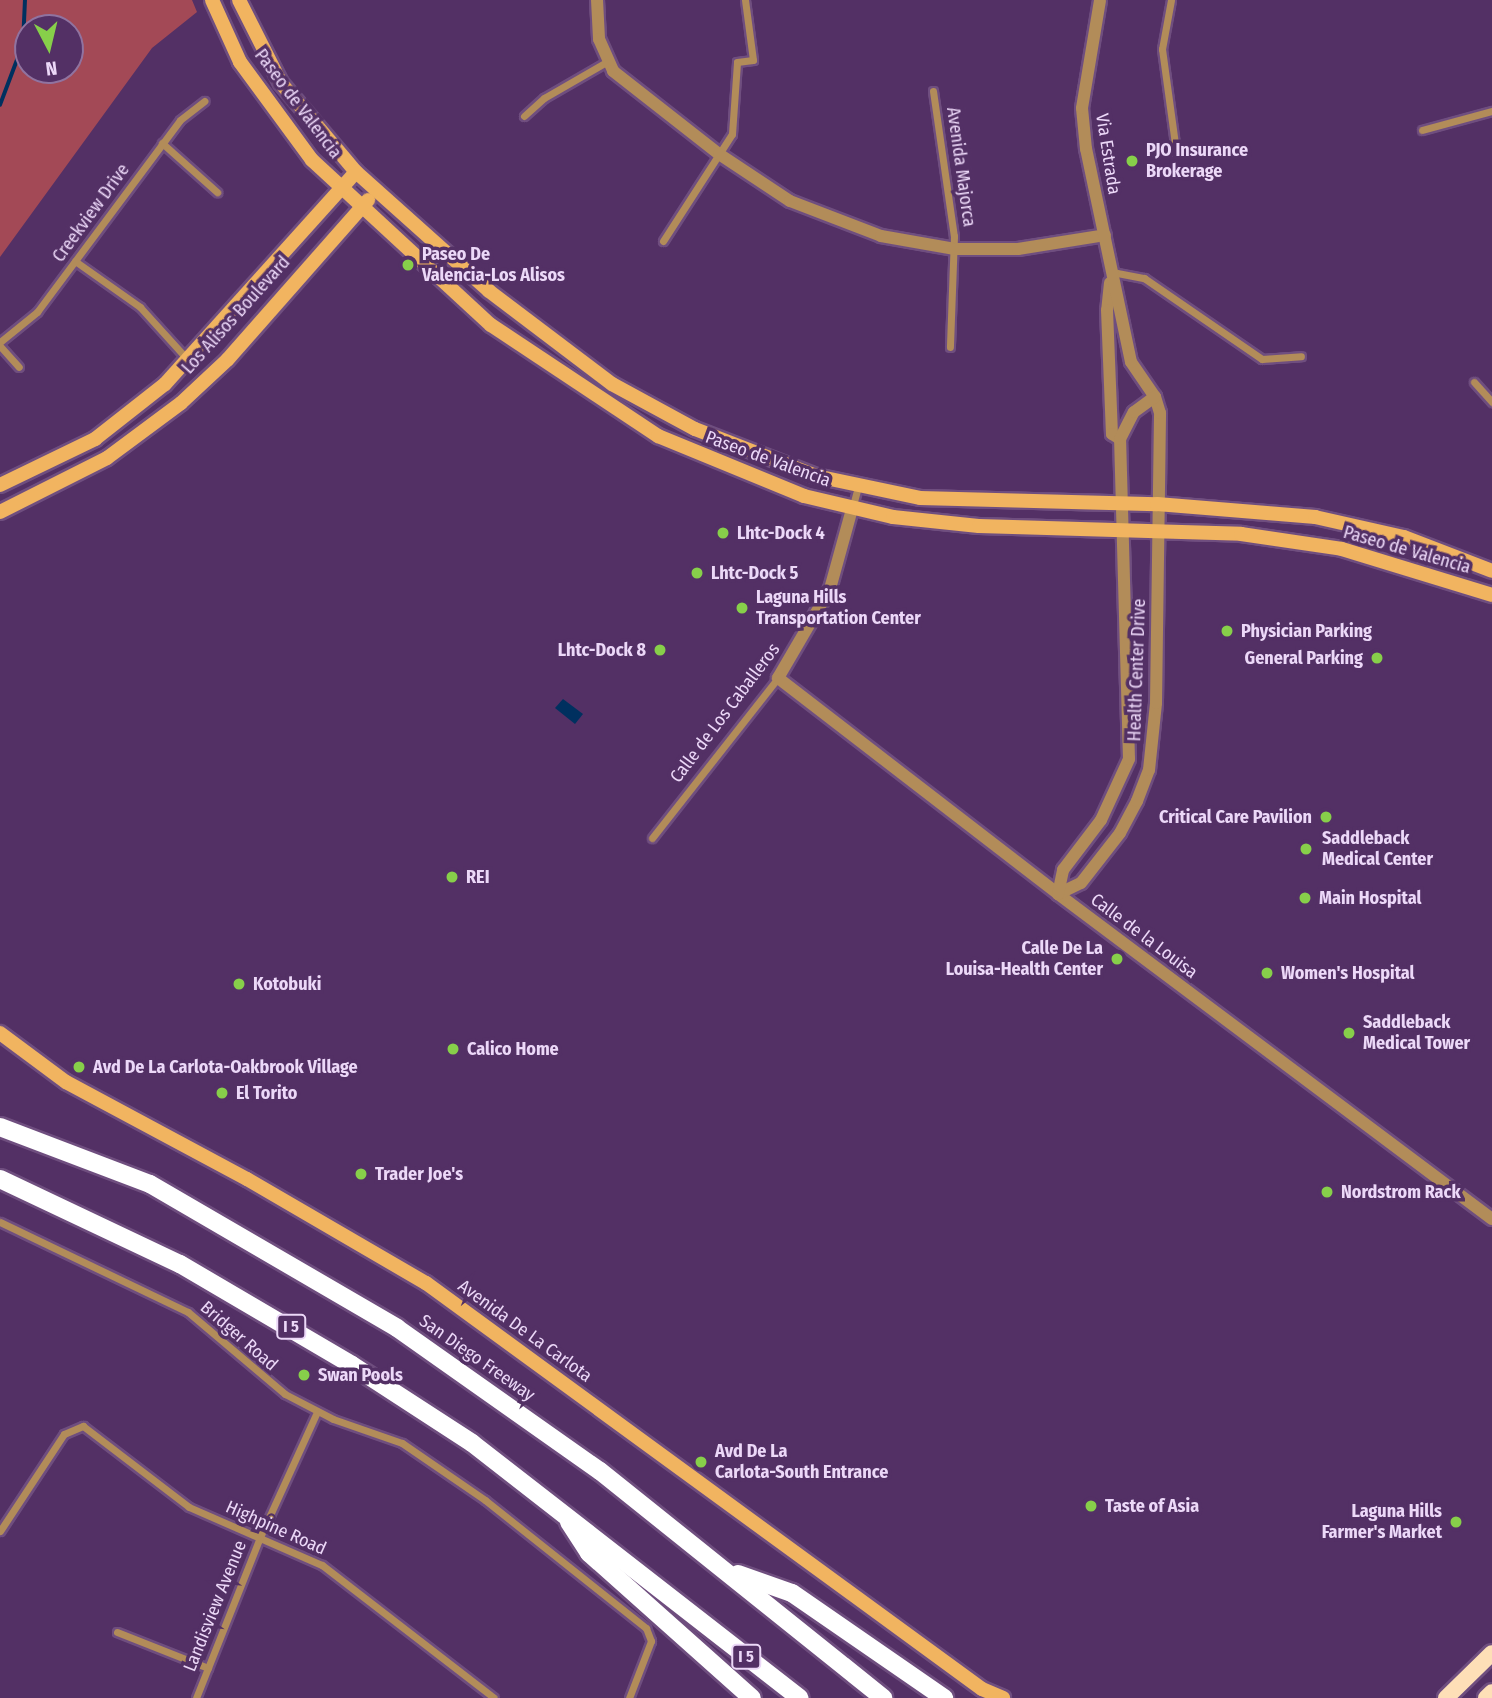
<!DOCTYPE html>
<style>
body{margin:0}
#map{position:relative;width:1492px;height:1698px;overflow:hidden;background:#533065;font-family:"Fira Sans Condensed",sans-serif}
div>[style]{position:absolute}
.green>*{inset:0;background:#a34956}
.water>*{inset:0;background:#00305f}
.stream>*{height:3.5px;margin:-1.75px;padding:0 1.75px;transform-origin:1.75px;border-radius:1.75px;background:#00305f}
.roads{filter:drop-shadow(2px 0 #6f4e7f) drop-shadow(-2px 0 #6f4e7f) drop-shadow(0 2px #6f4e7f) drop-shadow(0 -2px #6f4e7f)}
.minor>*{height:7px;margin:-3.5px;padding:0 3.5px;transform-origin:3.5px;border-radius:3.5px;background:#b28c59}
.tertiary>*{height:12px;margin:-6px;padding:0 6px;transform-origin:6px;border-radius:6px;background:#b28c59}
.secondary>*{height:14px;margin:-7px;padding:0 7px;transform-origin:7px;border-radius:7px;background:#f1b460}
.primary>*{height:16px;margin:-8px;padding:0 8px;transform-origin:8px;border-radius:8px;background:#fedfb7}
.motorway>*{height:18px;margin:-9px;padding:0 9px;transform-origin:9px;border-radius:9px;background:#fff}
.dots>*{width:19px;height:19px;translate:-50% -50%;box-sizing:border-box;border:4px solid #533065;border-radius:50%}
span{translate:-50% -50%;white-space:nowrap;text-align:center;line-height:1.15;-webkit-text-stroke:7px #533065;paint-order:stroke}
.shield-label span{padding:2px 5px;background:#533065;border:2px solid;border-radius:5px;-webkit-text-stroke-width:0}
.shield-label{font-size:16px;color:#ecd8f8;font-weight:700}
.street-label{font-size:18px;color:#ecd8f8}
.poi-label{font-size:18px;color:#ecd8f8;font-weight:700}
.left{translate:0 -50%;text-align:left}
.right{translate:-100% -50%;text-align:right}
.north{position:absolute;left:14px;top:14px;width:70px;height:70px;box-sizing:border-box;background:#533065;border:2px solid #9073a0;border-radius:50%;rotate:173deg;font-size:19px;font-weight:700;line-height:28px;text-align:center;color:#ecd8f8}
.north::after{content:'';display:block;margin:auto;width:24px;height:32px;background:#87cf4a;clip-path:polygon(50% 0,100% 100%,50% 72%,0 100%)}
</style>
<div id="map">
<div class="green">
<div style="clip-path:polygon(evenodd,0 0,192px 0,197px 12px,152px 48px,0 257px,0 0,28px 28px,70px 28px,70px 70px,28px 70px,28px 28px)"></div>
</div>
<div class="water">
<div style="clip-path:polygon(563px 699px,583px 714px,575px 724px,555px 708px)"></div>
</div>
<div class="stream">
<div style="left:0;top:105px;width:65px;rotate:-69.3deg"></div>
<div style="left:23px;top:44px;width:44px;rotate:-87.4deg"></div>
</div>
<div class="roads">
<div class="minor">
<div style="left:1171px;top:0;width:50px;rotate:100.4deg"></div>
<div style="left:1162px;top:49px;width:103px;rotate:82.2deg"></div>
<div style="left:933px;top:91px;width:147px;rotate:81.8deg"></div>
<div style="left:954px;top:236px;width:111px;rotate:92.1deg"></div>
<div style="left:524px;top:116px;width:27px;rotate:-42deg"></div>
<div style="left:544px;top:98px;width:74px;rotate:-30deg"></div>
<div style="left:1422px;top:130px;width:73px;rotate:-15.2deg"></div>
<div style="left:162px;top:143px;width:74px;rotate:41.7deg"></div>
<div style="left:663px;top:241px;width:127px;rotate:-57.2deg"></div>
<div style="left:732px;top:134px;width:72px;rotate:-86deg"></div>
<div style="left:737px;top:62px;width:16px;rotate:-7deg"></div>
<div style="left:753px;top:60px;width:61px;rotate:-97.6deg"></div>
<div style="left:75px;top:261px;width:80px;rotate:35.3deg"></div>
<div style="left:140px;top:307px;width:73px;rotate:47.8deg"></div>
<div style="left:1112px;top:272px;width:33px;rotate:11deg"></div>
<div style="left:1144px;top:278px;width:143px;rotate:34.5deg"></div>
<div style="left:1262px;top:359px;width:39px;rotate:-4deg"></div>
<div style="left:0;top:342px;width:48px;rotate:-39deg"></div>
<div style="left:37px;top:312px;width:239px;rotate:-53.3deg"></div>
<div style="left:180px;top:120px;width:31px;rotate:-38deg"></div>
<div style="left:0;top:346px;width:28px;rotate:48deg"></div>
<div style="left:1474px;top:382px;width:27px;rotate:48deg"></div>
<div style="left:852px;top:509px;width:24px;rotate:-75deg"></div>
<div style="left:652px;top:838px;width:204px;rotate:-51.8deg"></div>
<div style="left:0;top:1222px;width:208px;rotate:25.6deg"></div>
<div style="left:188px;top:1312px;width:127px;rotate:40.2deg"></div>
<div style="left:285px;top:1394px;width:54px;rotate:27.5deg"></div>
<div style="left:333px;top:1419px;width:73px;rotate:19.2deg"></div>
<div style="left:402px;top:1443px;width:101px;rotate:34.5deg"></div>
<div style="left:485px;top:1500px;width:206px;rotate:38.5deg"></div>
<div style="left:646px;top:1628px;width:14px;rotate:69deg"></div>
<div style="left:651px;top:1641px;width:61px;rotate:111.1deg"></div>
<div style="left:0;top:1531px;width:116px;rotate:-56.6deg"></div>
<div style="left:64px;top:1434px;width:21px;rotate:-23deg"></div>
<div style="left:83px;top:1426px;width:133px;rotate:37.4deg"></div>
<div style="left:189px;top:1507px;width:145px;rotate:23.6deg"></div>
<div style="left:322px;top:1565px;width:217px;rotate:37.7deg"></div>
<div style="left:117px;top:1632px;width:98px;rotate:21.6deg"></div>
<div style="left:196px;top:1698px;width:173px;rotate:-68.3deg"></div>
<div style="left:260px;top:1537px;width:137px;rotate:-65.5deg"></div>
</div>
<div class="tertiary">
<div style="left:597px;top:0;width:39px;rotate:87deg"></div>
<div style="left:599px;top:39px;width:35px;rotate:66deg"></div>
<div style="left:613px;top:71px;width:135px;rotate:38.1deg"></div>
<div style="left:719px;top:154px;width:85px;rotate:33.5deg"></div>
<div style="left:790px;top:201px;width:97px;rotate:21deg"></div>
<div style="left:881px;top:236px;width:75px;rotate:10deg"></div>
<div style="left:955px;top:249px;width:63px"></div>
<div style="left:1018px;top:249px;width:88px;rotate:-9.1deg"></div>
<div style="left:1110px;top:283px;width:27px;rotate:96deg"></div>
<div style="left:1107px;top:310px;width:124px;rotate:87.7deg"></div>
<div style="left:1112px;top:434px;width:9px;rotate:32deg"></div>
<div style="left:852px;top:509px;width:83px;rotate:105.4deg"></div>
<div style="left:830px;top:589px;width:103px;rotate:120.3deg"></div>
<div style="left:778px;top:678px;width:354px;rotate:37.6deg"></div>
<div style="left:1058px;top:894px;width:542px;rotate:36.83deg"></div>
<div style="left:1058px;top:894px;width:25px;rotate:-26deg"></div>
<div style="left:1081px;top:883px;width:63px;rotate:-52deg"></div>
<div style="left:1120px;top:833px;width:36px;rotate:-62deg"></div>
<div style="left:1137px;top:801px;width:33px;rotate:-69deg"></div>
<div style="left:1149px;top:770px;width:67px;rotate:-84deg"></div>
<div style="left:1156px;top:703px;width:290px;rotate:-89.2deg"></div>
<div style="left:1160px;top:413px;width:17px;rotate:-107deg"></div>
<div style="left:1155px;top:397px;width:42px;rotate:-124.4deg"></div>
<div style="left:1131px;top:362px;width:218px;rotate:-101.9deg"></div>
<div style="left:1086px;top:149px;width:41px;rotate:-95.6deg"></div>
<div style="left:1082px;top:108px;width:109px;rotate:-80.5deg"></div>
<div style="left:1058px;top:894px;width:25px;rotate:-78deg"></div>
<div style="left:1063px;top:870px;width:63px;rotate:-52.8deg"></div>
<div style="left:1101px;top:820px;width:67px;rotate:-65.3deg"></div>
<div style="left:1129px;top:759px;width:320px;rotate:-91.6deg"></div>
<div style="left:1120px;top:439px;width:30px;rotate:-63deg"></div>
<div style="left:1134px;top:412px;width:26px;rotate:-36deg"></div>
</div>
<div class="secondary">
<div style="left:212px;top:0;width:68px;rotate:65.7deg"></div>
<div style="left:240px;top:62px;width:122px;rotate:53.7deg"></div>
<div style="left:312px;top:160px;width:243px;rotate:42.7deg"></div>
<div style="left:491px;top:325px;width:201px;rotate:33.6deg"></div>
<div style="left:658px;top:436px;width:158px;rotate:22.3deg"></div>
<div style="left:804px;top:496px;width:91px;rotate:13.3deg"></div>
<div style="left:893px;top:517px;width:86px;rotate:6deg"></div>
<div style="left:979px;top:526px;width:262px;rotate:1.7deg"></div>
<div style="left:1241px;top:534px;width:102px;rotate:8.4deg"></div>
<div style="left:1342px;top:549px;width:157px;rotate:17deg"></div>
<div style="left:239px;top:0;width:93px;rotate:63.2deg"></div>
<div style="left:281px;top:83px;width:116px;rotate:49.9deg"></div>
<div style="left:356px;top:172px;width:178px;rotate:41.8deg"></div>
<div style="left:489px;top:291px;width:154px;rotate:37.1deg"></div>
<div style="left:612px;top:384px;width:94px;rotate:28.5deg"></div>
<div style="left:695px;top:429px;width:130px;rotate:21.2deg"></div>
<div style="left:816px;top:476px;width:106px;rotate:11.9deg"></div>
<div style="left:920px;top:498px;width:237px;rotate:1.5deg"></div>
<div style="left:1157px;top:504px;width:159px;rotate:4.7deg"></div>
<div style="left:1315px;top:517px;width:91px;rotate:12.7deg"></div>
<div style="left:1404px;top:537px;width:94px;rotate:21.1deg"></div>
<div style="left:0;top:485px;width:106px;rotate:-25.8deg"></div>
<div style="left:95px;top:439px;width:89px;rotate:-38.2deg"></div>
<div style="left:165px;top:384px;width:285px;rotate:-48deg"></div>
<div style="left:0;top:512px;width:120px;rotate:-26.8deg"></div>
<div style="left:107px;top:458px;width:92px;rotate:-36.6deg"></div>
<div style="left:181px;top:403px;width:64px;rotate:-43.1deg"></div>
<div style="left:228px;top:359px;width:212px;rotate:-48.6deg"></div>
<div style="left:0;top:1033px;width:82px;rotate:36.6deg"></div>
<div style="left:66px;top:1082px;width:205px;rotate:28.2deg"></div>
<div style="left:247px;top:1179px;width:207px;rotate:30.2deg"></div>
<div style="left:426px;top:1283px;width:688px;rotate:36.14deg"></div>
<div style="left:982px;top:1689px;width:23px;rotate:23deg"></div>
</div>
<div class="primary">
<div style="left:1446px;top:1698px;width:64px;rotate:-44.4deg"></div>
<div style="left:1486px;top:1698px;width:8px;rotate:-45deg"></div>
</div>
<div class="motorway">
<div style="left:0;top:1127px;width:160px;rotate:20.8deg"></div>
<div style="left:150px;top:1184px;width:286px;rotate:30.2deg"></div>
<div style="left:397px;top:1328px;width:248px;rotate:35.2deg"></div>
<div style="left:600px;top:1471px;width:363px;rotate:38.7deg"></div>
<div style="left:0;top:1179px;width:199px;rotate:25.3deg"></div>
<div style="left:180px;top:1264px;width:199px;rotate:30.4deg"></div>
<div style="left:352px;top:1365px;width:143px;rotate:33deg"></div>
<div style="left:472px;top:1443px;width:415px;rotate:37.9deg"></div>
<div style="left:569px;top:1522px;width:37px;rotate:57deg"></div>
<div style="left:589px;top:1553px;width:218px;rotate:41.7deg"></div>
<div style="left:738px;top:1574px;width:57px;rotate:19.4deg"></div>
<div style="left:792px;top:1593px;width:185px;rotate:34.6deg"></div>
</div>
</div>
<div class="dots">
<div style="left:1132px;top:161px;background:#87cf4a"></div>
<div style="left:408px;top:265px;background:#87cf4a"></div>
<div style="left:723px;top:533px;background:#87cf4a"></div>
<div style="left:697px;top:573px;background:#87cf4a"></div>
<div style="left:742px;top:608px;background:#87cf4a"></div>
<div style="left:1227px;top:631px;background:#87cf4a"></div>
<div style="left:660px;top:650px;background:#87cf4a"></div>
<div style="left:1377px;top:658px;background:#87cf4a"></div>
<div style="left:1326px;top:817px;background:#87cf4a"></div>
<div style="left:1306px;top:849px;background:#87cf4a"></div>
<div style="left:452px;top:877px;background:#87cf4a"></div>
<div style="left:1305px;top:898px;background:#87cf4a"></div>
<div style="left:1117px;top:959px;background:#87cf4a"></div>
<div style="left:1267px;top:973px;background:#87cf4a"></div>
<div style="left:239px;top:984px;background:#87cf4a"></div>
<div style="left:1349px;top:1033px;background:#87cf4a"></div>
<div style="left:453px;top:1049px;background:#87cf4a"></div>
<div style="left:79px;top:1067px;background:#87cf4a"></div>
<div style="left:222px;top:1093px;background:#87cf4a"></div>
<div style="left:361px;top:1174px;background:#87cf4a"></div>
<div style="left:1327px;top:1192px;background:#87cf4a"></div>
<div style="left:304px;top:1375px;background:#87cf4a"></div>
<div style="left:701px;top:1462px;background:#87cf4a"></div>
<div style="left:1091px;top:1506px;background:#87cf4a"></div>
<div style="left:1456px;top:1522px;background:#87cf4a"></div>
</div>
<div class="shield-label">
<span style="left:291px;top:1327px">I 5</span>
<span style="left:746px;top:1657px">I 5</span>
</div>
<div class="street-label">
<span style="left:298px;top:104px;rotate:53deg">Paseo de Valencia</span>
<span style="left:1108px;top:154px;rotate:81deg">Via Estrada</span>
<span style="left:961px;top:167px;rotate:82deg">Avenida Majorca</span>
<span style="left:91px;top:213px;rotate:-54deg">Creekview Drive</span>
<span style="left:236px;top:315px;rotate:-48deg">Los Alisos Boulevard</span>
<span style="left:768px;top:459px;rotate:20deg">Paseo de Valencia</span>
<span style="left:1407px;top:550px;rotate:16deg">Paseo de Valencia</span>
<span style="left:1137px;top:670px;rotate:-88deg">Health Center Drive</span>
<span style="left:725px;top:713px;rotate:-53deg">Calle de Los Caballeros</span>
<span style="left:1144px;top:936px;rotate:37deg">Calle de la Louisa</span>
<span style="left:525px;top:1331px;rotate:36deg">Avenida De La Carlota</span>
<span style="left:239px;top:1336px;rotate:41deg">Bridger Road</span>
<span style="left:477px;top:1358px;rotate:35deg">San Diego Freeway</span>
<span style="left:276px;top:1528px;rotate:24deg">Highpine Road</span>
<span style="left:215px;top:1606px;rotate:-68deg">Landisview Avenue</span>
</div>
<div class="poi-label">
<span class="left" style="left:1146px;top:161px">PJO Insurance<br>Brokerage</span>
<span class="left" style="left:422px;top:265px">Paseo De<br>Valencia-Los Alisos</span>
<span class="left" style="left:737px;top:533px">Lhtc-Dock 4</span>
<span class="left" style="left:711px;top:573px">Lhtc-Dock 5</span>
<span class="left" style="left:756px;top:608px">Laguna Hills<br>Transportation Center</span>
<span class="left" style="left:1241px;top:631px">Physician Parking</span>
<span class="right" style="left:646px;top:650px">Lhtc-Dock 8</span>
<span class="right" style="left:1363px;top:658px">General Parking</span>
<span class="right" style="left:1312px;top:817px">Critical Care Pavilion</span>
<span class="left" style="left:1322px;top:849px">Saddleback<br>Medical Center</span>
<span class="left" style="left:466px;top:877px">REI</span>
<span class="left" style="left:1319px;top:898px">Main Hospital</span>
<span class="right" style="left:1103px;top:959px">Calle De La<br>Louisa-Health Center</span>
<span class="left" style="left:1281px;top:973px">Women's Hospital</span>
<span class="left" style="left:253px;top:984px">Kotobuki</span>
<span class="left" style="left:1363px;top:1033px">Saddleback<br>Medical Tower</span>
<span class="left" style="left:467px;top:1049px">Calico Home</span>
<span class="left" style="left:93px;top:1067px">Avd De La Carlota-Oakbrook Village</span>
<span class="left" style="left:236px;top:1093px">El Torito</span>
<span class="left" style="left:375px;top:1174px">Trader Joe's</span>
<span class="left" style="left:1341px;top:1192px">Nordstrom Rack</span>
<span class="left" style="left:318px;top:1375px">Swan Pools</span>
<span class="left" style="left:715px;top:1462px">Avd De La<br>Carlota-South Entrance</span>
<span class="left" style="left:1105px;top:1506px">Taste of Asia</span>
<span class="right" style="left:1442px;top:1522px">Laguna Hills<br>Farmer's Market</span>
</div>
<div class="north">N</div>
</div>
